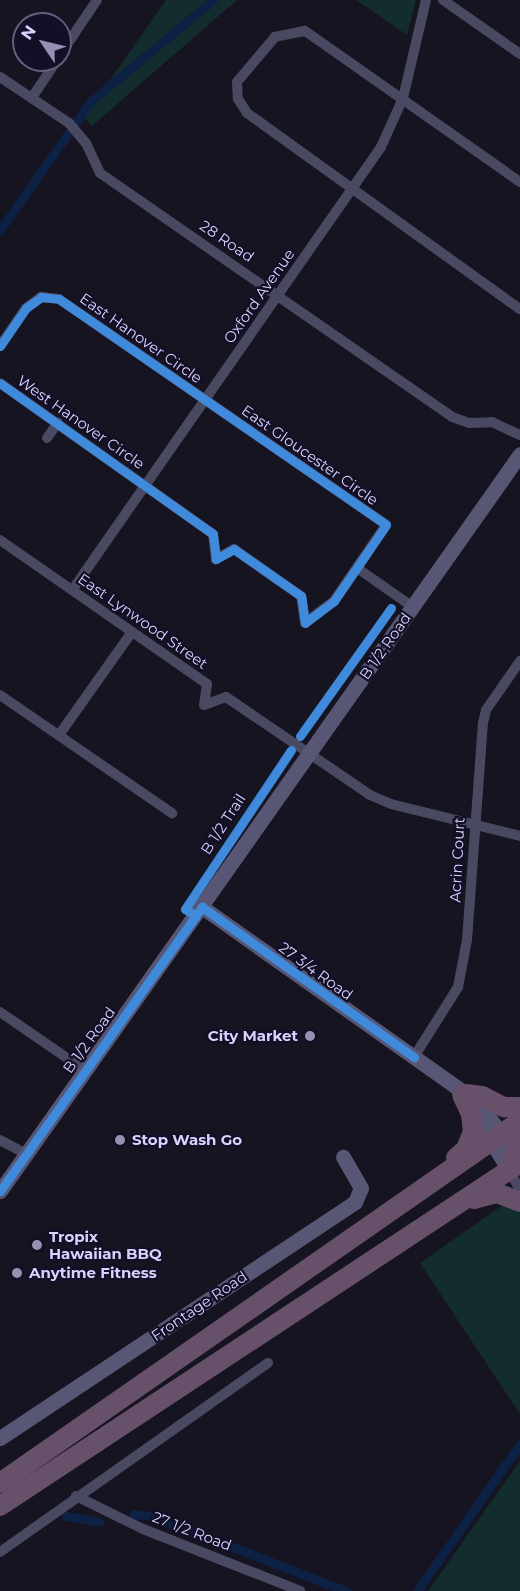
<!DOCTYPE html>
<style>
body{margin:0}
#map{position:relative;width:520px;height:1591px;overflow:hidden;background:#161421;font-family:Montserrat,sans-serif}
div>[style]{position:absolute}
.green>*{inset:0;background:#132c2d}
.canal>*{height:9px;margin:-4.5px;padding:0 4.5px;transform-origin:4.5px;border-radius:4.5px;background:#0d2144}
.street>*{height:10px;margin:-5px;padding:0 5px;transform-origin:5px;border-radius:5px;background:#4a4962}
.secondary>*{height:15px;margin:-7.5px;padding:0 7.5px;transform-origin:7.5px;border-radius:7.5px;background:#575674}
.highway>*{height:20px;margin:-10px;padding:0 10px;transform-origin:10px;border-radius:10px;background:#67516a}
.cycleway>*{height:9px;margin:-4.5px;padding:0 4.5px;transform-origin:4.5px;border-radius:4.5px;background:#408adc}
.dots>*{width:16px;height:16px;translate:-50% -50%;box-sizing:border-box;border:3px solid #130f26;border-radius:50%}
span{translate:-50% -50%;white-space:nowrap;text-align:center;line-height:1.15;-webkit-text-stroke:4.5px #130f26;paint-order:stroke}
.street-label{font-size:15px;color:#d9d4ff}
.poi-label{font-size:15px;color:#d9d4ff;font-weight:700}
.right{translate:-100% -50%;text-align:right}
.left{translate:0 -50%;text-align:left}
.north{position:absolute;left:12px;top:12px;width:60px;height:60px;box-sizing:border-box;background:#130f26;border:2px solid #625e7d;border-radius:50%;rotate:305deg;font-size:16px;font-weight:700;line-height:24px;text-align:center;color:#d9d4ff}
.north::after{content:'';display:block;margin:auto;width:21px;height:27px;background:#9591b1;clip-path:polygon(50% 0,100% 100%,50% 72%,0 100%)}
</style>
<div id="map">
<div class="green">
<div style="clip-path:polygon(166px 0,237px 0,92px 126px,84px 117px)"></div>
<div style="clip-path:polygon(356px 0,416px 0,407px 35px)"></div>
<div style="clip-path:polygon(520px 1193px,520px 1414px,420px 1263px)"></div>
<div style="clip-path:polygon(520px 1461px,520px 1591px,428px 1591px)"></div>
</div>
<div class="canal">
<div style="left:0;top:230px;width:158px;rotate:-54.8deg"></div>
<div style="left:91px;top:101px;width:158px;rotate:-39.6deg"></div>
<div style="left:134px;top:1514px;width:18px;rotate:6deg"></div>
<div style="left:152px;top:1516px;width:208px;rotate:21.1deg"></div>
<div style="left:66px;top:1516px;width:34px;rotate:10deg"></div>
<div style="left:417px;top:1591px;width:179px;rotate:-55deg"></div>
</div>
<div class="street">
<div style="left:443px;top:0;width:94px;rotate:35deg"></div>
<div style="left:60px;top:55px;width:66px;rotate:-56.1deg"></div>
<div style="left:0;top:77px;width:83px;rotate:33.7deg"></div>
<div style="left:69px;top:123px;width:26px;rotate:50deg"></div>
<div style="left:86px;top:143px;width:33px;rotate:65deg"></div>
<div style="left:100px;top:173px;width:428px;rotate:34.7deg"></div>
<div style="left:452px;top:417px;width:18px;rotate:19deg"></div>
<div style="left:469px;top:423px;width:23px;rotate:-2deg"></div>
<div style="left:492px;top:422px;width:31px;rotate:25deg"></div>
<div style="left:33px;top:96px;width:43px;rotate:-56.3deg"></div>
<div style="left:520px;top:182px;width:263px;rotate:-144.9deg"></div>
<div style="left:305px;top:31px;width:31px;rotate:169deg"></div>
<div style="left:275px;top:37px;width:59px;rotate:130.2deg"></div>
<div style="left:237px;top:82px;width:17px;rotate:87deg"></div>
<div style="left:238px;top:99px;width:17px;rotate:57deg"></div>
<div style="left:247px;top:113px;width:336px;rotate:35.7deg"></div>
<div style="left:0;top:346px;width:46px;rotate:-55.6deg"></div>
<div style="left:26px;top:308px;width:19px;rotate:-36deg"></div>
<div style="left:41px;top:297px;width:18px;rotate:6deg"></div>
<div style="left:59px;top:299px;width:397px;rotate:34.6deg"></div>
<div style="left:386px;top:525px;width:92px;rotate:124.4deg"></div>
<div style="left:334px;top:601px;width:36px;rotate:143deg"></div>
<div style="left:305px;top:623px;width:27px;rotate:-98deg"></div>
<div style="left:301px;top:596px;width:82px;rotate:-145deg"></div>
<div style="left:234px;top:549px;width:21px;rotate:151deg"></div>
<div style="left:216px;top:559px;width:25px;rotate:-97deg"></div>
<div style="left:213px;top:534px;width:261px;rotate:-144.7deg"></div>
<div style="left:47px;top:438px;width:19px;rotate:-55deg"></div>
<div style="left:0;top:540px;width:252px;rotate:34.8deg"></div>
<div style="left:207px;top:684px;width:21px;rotate:98deg"></div>
<div style="left:204px;top:705px;width:23px;rotate:-20deg"></div>
<div style="left:226px;top:697px;width:174px;rotate:34.2deg"></div>
<div style="left:370px;top:795px;width:23px;rotate:23deg"></div>
<div style="left:391px;top:804px;width:133px;rotate:13.9deg"></div>
<div style="left:357px;top:568px;width:68px;rotate:34.9deg"></div>
<div style="left:73px;top:589px;width:539px;rotate:-55.13deg"></div>
<div style="left:381px;top:147px;width:54px;rotate:-65.8deg"></div>
<div style="left:403px;top:98px;width:101px;rotate:-76.8deg"></div>
<div style="left:0;top:695px;width:209px;rotate:34.5deg"></div>
<div style="left:59px;top:735px;width:126px;rotate:-54.7deg"></div>
<div style="left:0;top:1012px;width:104px;rotate:34.5deg"></div>
<div style="left:414px;top:1057px;width:83px;rotate:-57.8deg"></div>
<div style="left:458px;top:987px;width:48px;rotate:-79.2deg"></div>
<div style="left:467px;top:940px;width:218px;rotate:-85.8deg"></div>
<div style="left:483px;top:723px;width:13px;rotate:-77deg"></div>
<div style="left:486px;top:710px;width:60px;rotate:-55.2deg"></div>
<div style="left:0;top:1140px;width:30px;rotate:28deg"></div>
<div style="left:509px;top:1170px;width:23px;rotate:61deg"></div>
<div style="left:76px;top:1496px;width:75px;rotate:26.2deg"></div>
<div style="left:143px;top:1529px;width:169px;rotate:21.5deg"></div>
<div style="left:0;top:1552px;width:328px;rotate:-35.2deg"></div>
</div>
<div class="secondary">
<div style="left:202px;top:907px;width:324px;rotate:35.3deg"></div>
<div style="left:466px;top:1094px;width:19px;rotate:39deg"></div>
<div style="left:481px;top:1106px;width:65px;rotate:54.4deg"></div>
<div style="left:471px;top:1109px;width:72px;rotate:58.1deg"></div>
<div style="left:0;top:1191px;width:902px;rotate:-54.79deg"></div>
<div style="left:0;top:1438px;width:426px;rotate:-33.6deg"></div>
<div style="left:355px;top:1202px;width:15px;rotate:-67deg"></div>
<div style="left:361px;top:1188px;width:36px;rotate:-120deg"></div>
</div>
<div class="highway">
<div style="left:466px;top:1094px;width:16px;rotate:7deg"></div>
<div style="left:482px;top:1096px;width:25px;rotate:27deg"></div>
<div style="left:504px;top:1107px;width:16px"></div>
<div style="left:456px;top:1158px;width:13px;rotate:-42deg"></div>
<div style="left:466px;top:1149px;width:18px;rotate:-68deg"></div>
<div style="left:473px;top:1132px;width:18px;rotate:-96deg"></div>
<div style="left:471px;top:1114px;width:21px;rotate:-115deg"></div>
<div style="left:509px;top:1170px;width:35px;rotate:-72deg"></div>
<div style="left:474px;top:1199px;width:24px;rotate:-15deg"></div>
<div style="left:497px;top:1193px;width:25px;rotate:21deg"></div>
<div style="left:0;top:1483px;width:634px;rotate:-34.84deg"></div>
<div style="left:0;top:1506px;width:623px;rotate:-33.41deg"></div>
</div>
<div class="cycleway">
<div style="left:0;top:346px;width:46px;rotate:-55.6deg"></div>
<div style="left:26px;top:308px;width:19px;rotate:-36deg"></div>
<div style="left:41px;top:297px;width:18px;rotate:6deg"></div>
<div style="left:59px;top:299px;width:397px;rotate:34.6deg"></div>
<div style="left:386px;top:525px;width:92px;rotate:124.4deg"></div>
<div style="left:334px;top:601px;width:36px;rotate:143deg"></div>
<div style="left:305px;top:623px;width:27px;rotate:-98deg"></div>
<div style="left:301px;top:596px;width:82px;rotate:-145deg"></div>
<div style="left:234px;top:549px;width:21px;rotate:151deg"></div>
<div style="left:216px;top:559px;width:25px;rotate:-97deg"></div>
<div style="left:213px;top:534px;width:261px;rotate:-144.7deg"></div>
<div style="left:300px;top:736px;width:157px;rotate:-54.6deg"></div>
<div style="left:191px;top:913px;width:7px;rotate:-146deg"></div>
<div style="left:185px;top:909px;width:191px;rotate:-56.3deg"></div>
<div style="left:0;top:1191px;width:349px;rotate:-54.6deg"></div>
<div style="left:202px;top:907px;width:260px;rotate:35.3deg"></div>
</div>
<div class="dots">
<div style="left:310px;top:1036px;background:#9591b1"></div>
<div style="left:120px;top:1140px;background:#9591b1"></div>
<div style="left:37px;top:1245px;background:#9591b1"></div>
<div style="left:17px;top:1273px;background:#9591b1"></div>
</div>
<div class="street-label">
<span style="left:227px;top:241px;rotate:34deg">28 Road</span>
<span style="left:259px;top:296px;rotate:-55deg">Oxford Avenue</span>
<span style="left:141px;top:338px;rotate:35deg">East Hanover Circle</span>
<span style="left:81px;top:422px;rotate:35deg">West Hanover Circle</span>
<span style="left:310px;top:455px;rotate:35deg">East Gloucester Circle</span>
<span style="left:143px;top:621px;rotate:35deg">East Lynwood Street</span>
<span style="left:385px;top:646px;rotate:-55deg">B 1/2 Road</span>
<span style="left:223px;top:824px;rotate:-57deg">B 1/2 Trail</span>
<span style="left:457px;top:860px;rotate:-87deg">Acrin Court</span>
<span style="left:316px;top:971px;rotate:36deg">27 3/4 Road</span>
<span style="left:89px;top:1040px;rotate:-54deg">B 1/2 Road</span>
<span style="left:199px;top:1306px;rotate:-34deg">Frontage Road</span>
<span style="left:192px;top:1531px;rotate:21deg">27 1/2 Road</span>
</div>
<div class="poi-label">
<span class="right" style="left:298px;top:1036px">City Market</span>
<span class="left" style="left:132px;top:1140px">Stop Wash Go</span>
<span class="left" style="left:49px;top:1245px">Tropix<br>Hawaiian BBQ</span>
<span class="left" style="left:29px;top:1273px">Anytime Fitness</span>
</div>
<div class="north">N</div>
</div>
